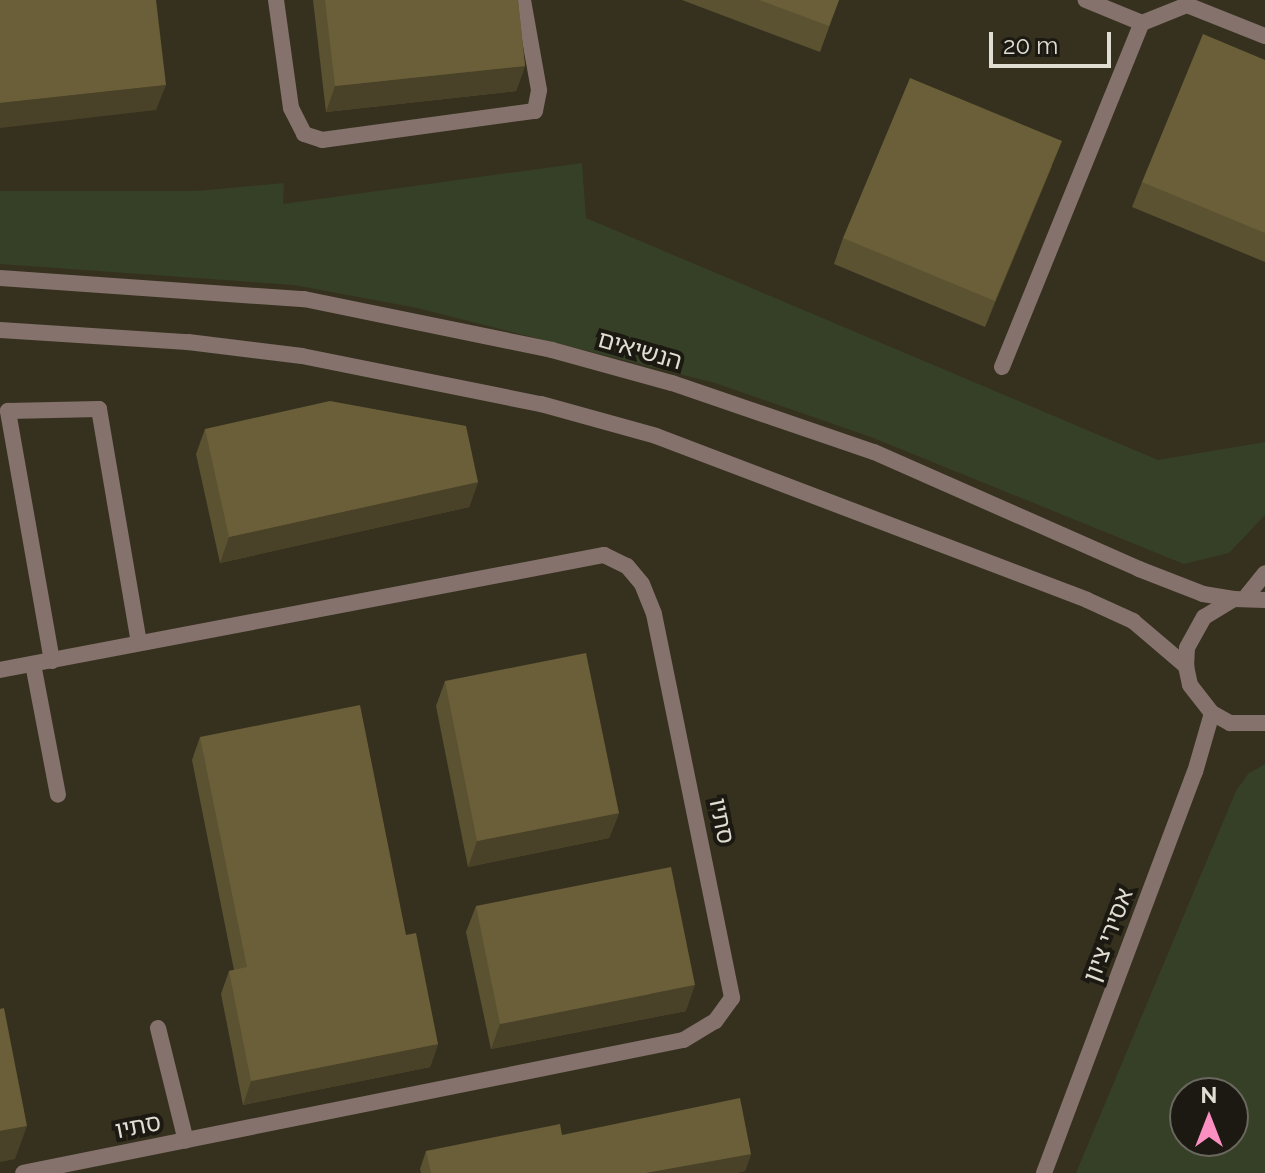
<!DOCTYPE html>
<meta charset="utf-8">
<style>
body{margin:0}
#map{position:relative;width:1265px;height:1173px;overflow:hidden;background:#36311f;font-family:Raleway,"Noto Sans Hebrew",sans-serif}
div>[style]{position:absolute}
.green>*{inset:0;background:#364026}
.service>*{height:16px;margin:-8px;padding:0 8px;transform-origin:8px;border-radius:8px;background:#85726c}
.minor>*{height:16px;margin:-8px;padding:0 8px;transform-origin:8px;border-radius:8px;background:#85726c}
.tertiary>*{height:16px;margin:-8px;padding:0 8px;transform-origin:8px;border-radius:8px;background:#85726c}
.wall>*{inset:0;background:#5b5231}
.shaded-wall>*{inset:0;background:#4a4228}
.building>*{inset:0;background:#6a5f39}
span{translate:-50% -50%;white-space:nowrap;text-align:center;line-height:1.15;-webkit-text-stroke:8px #1b1911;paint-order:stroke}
.street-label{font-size:24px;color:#e0ddd2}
.north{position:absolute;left:1169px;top:1077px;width:80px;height:80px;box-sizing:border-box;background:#1b1911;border:2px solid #6a675e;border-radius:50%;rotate:0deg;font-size:22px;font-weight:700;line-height:32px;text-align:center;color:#e0ddd2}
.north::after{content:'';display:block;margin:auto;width:28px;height:36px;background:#fc8fc1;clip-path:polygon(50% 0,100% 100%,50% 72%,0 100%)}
.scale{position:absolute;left:989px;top:32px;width:122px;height:36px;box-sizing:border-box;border:4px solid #e0ddd2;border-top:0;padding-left:10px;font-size:24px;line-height:28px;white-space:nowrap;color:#e0ddd2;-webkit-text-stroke:6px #1b1911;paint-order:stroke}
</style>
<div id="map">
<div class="green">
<div style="clip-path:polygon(582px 163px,586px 218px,1158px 460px,1265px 442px,1265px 515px,1229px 553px,1184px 564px,871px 437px,715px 383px,417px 308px,294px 285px,0 264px,0 191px,197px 191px,284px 183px,283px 204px)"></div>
<div style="clip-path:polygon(evenodd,1265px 764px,1265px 1173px,1076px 1173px,1236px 791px,1248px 774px,1265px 764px,1233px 1093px,1233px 1141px,1185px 1141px,1185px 1093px,1233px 1093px)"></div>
</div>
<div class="service">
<div style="left:276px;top:0;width:109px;rotate:82.1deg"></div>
<div style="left:291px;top:108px;width:29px;rotate:63deg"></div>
<div style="left:304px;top:134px;width:19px;rotate:18deg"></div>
<div style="left:322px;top:140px;width:215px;rotate:-7.8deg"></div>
<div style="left:535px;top:111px;width:21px;rotate:-79deg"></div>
<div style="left:539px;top:90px;width:91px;rotate:-100.1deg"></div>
<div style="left:1142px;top:23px;width:48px;rotate:-21.8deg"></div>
<div style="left:1187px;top:5px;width:84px;rotate:21.7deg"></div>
<div style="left:1002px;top:367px;width:371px;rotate:-67.9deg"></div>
<div style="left:1142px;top:23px;width:61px;rotate:-157.7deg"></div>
<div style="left:52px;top:661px;width:254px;rotate:-100deg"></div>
<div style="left:8px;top:411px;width:91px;rotate:-1.3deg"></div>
<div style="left:99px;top:409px;width:237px;rotate:80.3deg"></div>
<div style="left:33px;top:664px;width:133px;rotate:79.2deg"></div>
<div style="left:158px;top:1028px;width:116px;rotate:76.1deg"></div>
</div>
<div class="minor">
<div style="left:0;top:670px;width:615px;rotate:-10.78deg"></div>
<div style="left:604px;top:555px;width:25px;rotate:26deg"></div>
<div style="left:627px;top:566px;width:23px;rotate:50deg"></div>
<div style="left:642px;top:584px;width:32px;rotate:68deg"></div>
<div style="left:654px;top:614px;width:392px;rotate:78.5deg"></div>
<div style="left:732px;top:998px;width:29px;rotate:126deg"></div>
<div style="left:715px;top:1021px;width:37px;rotate:149deg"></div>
<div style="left:683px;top:1040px;width:673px;rotate:168.61deg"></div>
</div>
<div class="tertiary">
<div style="left:0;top:278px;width:305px;rotate:4deg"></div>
<div style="left:304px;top:299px;width:253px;rotate:11.6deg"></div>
<div style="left:552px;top:350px;width:124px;rotate:15.4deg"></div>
<div style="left:672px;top:383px;width:213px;rotate:18.9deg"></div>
<div style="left:874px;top:452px;width:290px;rotate:23.8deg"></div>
<div style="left:1139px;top:569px;width:69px;rotate:21.3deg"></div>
<div style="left:1203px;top:594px;width:31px;rotate:9deg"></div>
<div style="left:0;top:330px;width:188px;rotate:3.7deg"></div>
<div style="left:188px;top:342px;width:115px;rotate:7deg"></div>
<div style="left:302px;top:356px;width:244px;rotate:11.4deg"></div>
<div style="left:541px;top:404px;width:119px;rotate:15.5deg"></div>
<div style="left:656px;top:436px;width:461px;rotate:20.8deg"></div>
<div style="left:1087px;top:600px;width:51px;rotate:24.5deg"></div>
<div style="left:1133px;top:621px;width:70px;rotate:40.3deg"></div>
<div style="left:1245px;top:598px;width:32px;rotate:-51deg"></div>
<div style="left:1265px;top:600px;width:31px;rotate:-178deg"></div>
<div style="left:1234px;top:599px;width:35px;rotate:149deg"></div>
<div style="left:1204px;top:617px;width:35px;rotate:119deg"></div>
<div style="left:1187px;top:648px;width:18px;rotate:93deg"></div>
<div style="left:1186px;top:666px;width:19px;rotate:78deg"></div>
<div style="left:1190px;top:685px;width:36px;rotate:52deg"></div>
<div style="left:1212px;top:713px;width:21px;rotate:29deg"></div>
<div style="left:1230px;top:723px;width:35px"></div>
<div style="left:1044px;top:1173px;width:428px;rotate:-69.4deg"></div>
<div style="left:1195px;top:772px;width:61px;rotate:-73.9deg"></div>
</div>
<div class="wall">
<div style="clip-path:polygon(313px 0,518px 0,525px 66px,516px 91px,326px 112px)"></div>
<div style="clip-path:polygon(682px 0,839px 0,820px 52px)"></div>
<div style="clip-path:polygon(1265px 60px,1265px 262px,1132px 207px,1142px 182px)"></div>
<div style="clip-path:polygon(1052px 166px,985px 327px,834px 264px,843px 238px)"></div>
<div style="clip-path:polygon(205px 429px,478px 482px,469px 507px,220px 563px,196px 454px)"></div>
<div style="clip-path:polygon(445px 681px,619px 813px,609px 838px,468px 867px,436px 706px)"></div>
<div style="clip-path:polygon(200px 737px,406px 935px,438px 1044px,430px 1067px,243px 1105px,221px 994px,229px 971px,234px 970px,192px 760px)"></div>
<div style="clip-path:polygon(476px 906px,686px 1011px,491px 1049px,466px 932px)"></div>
<div style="clip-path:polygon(562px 1135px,751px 1154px,745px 1171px,736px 1173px,421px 1173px,420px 1169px,426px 1151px)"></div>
</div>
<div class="shaded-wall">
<div style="clip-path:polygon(525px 66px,516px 91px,326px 112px,335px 86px)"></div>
<div style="clip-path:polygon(166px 85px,156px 110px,0 128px,0 103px)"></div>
<div style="clip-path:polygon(1062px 141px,1052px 166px,985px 327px,995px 301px)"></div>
<div style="clip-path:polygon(478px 482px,469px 507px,220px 563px,229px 537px)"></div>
<div style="clip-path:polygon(619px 813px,609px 838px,468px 867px,477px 841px)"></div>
<div style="clip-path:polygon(695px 985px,686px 1011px,491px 1049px,500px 1024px)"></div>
<div style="clip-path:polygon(438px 1044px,430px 1067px,243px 1105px,251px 1081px)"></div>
<div style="clip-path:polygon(27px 1126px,15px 1159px,0 1162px,0 1131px)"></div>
<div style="clip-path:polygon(751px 1154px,745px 1171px,736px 1173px,645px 1173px)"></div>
</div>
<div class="building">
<div style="clip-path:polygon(0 0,156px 0,166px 85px,0 103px)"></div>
<div style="clip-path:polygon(325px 0,518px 0,525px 66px,335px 86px)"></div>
<div style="clip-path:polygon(759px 0,839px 0,829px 26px)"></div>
<div style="clip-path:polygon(1203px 34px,1265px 60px,1265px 233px,1142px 182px)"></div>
<div style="clip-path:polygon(910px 78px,1062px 141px,995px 301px,843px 238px)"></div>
<div style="clip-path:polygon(330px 401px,466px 426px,478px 482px,229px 537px,205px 429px)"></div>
<div style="clip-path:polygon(586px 653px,619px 813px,477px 841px,445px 681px)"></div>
<div style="clip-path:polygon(360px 705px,406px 935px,416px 933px,438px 1044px,251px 1081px,229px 971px,247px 967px,200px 737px)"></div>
<div style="clip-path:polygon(671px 867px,695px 985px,500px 1024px,476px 906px)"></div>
<div style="clip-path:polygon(4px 1008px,27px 1126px,0 1131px,0 1009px)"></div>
<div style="clip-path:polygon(740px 1098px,751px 1154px,645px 1173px,431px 1173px,426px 1151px,560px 1124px,562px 1135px)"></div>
</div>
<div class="street-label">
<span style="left:640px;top:350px;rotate:16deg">הנשיאים</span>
<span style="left:722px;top:821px;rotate:78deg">סתיו</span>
<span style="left:1108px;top:935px;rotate:-69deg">אסירי ציון</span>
<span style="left:138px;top:1126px;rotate:-11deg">סתיו</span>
</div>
<div class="north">N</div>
<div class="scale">20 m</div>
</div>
